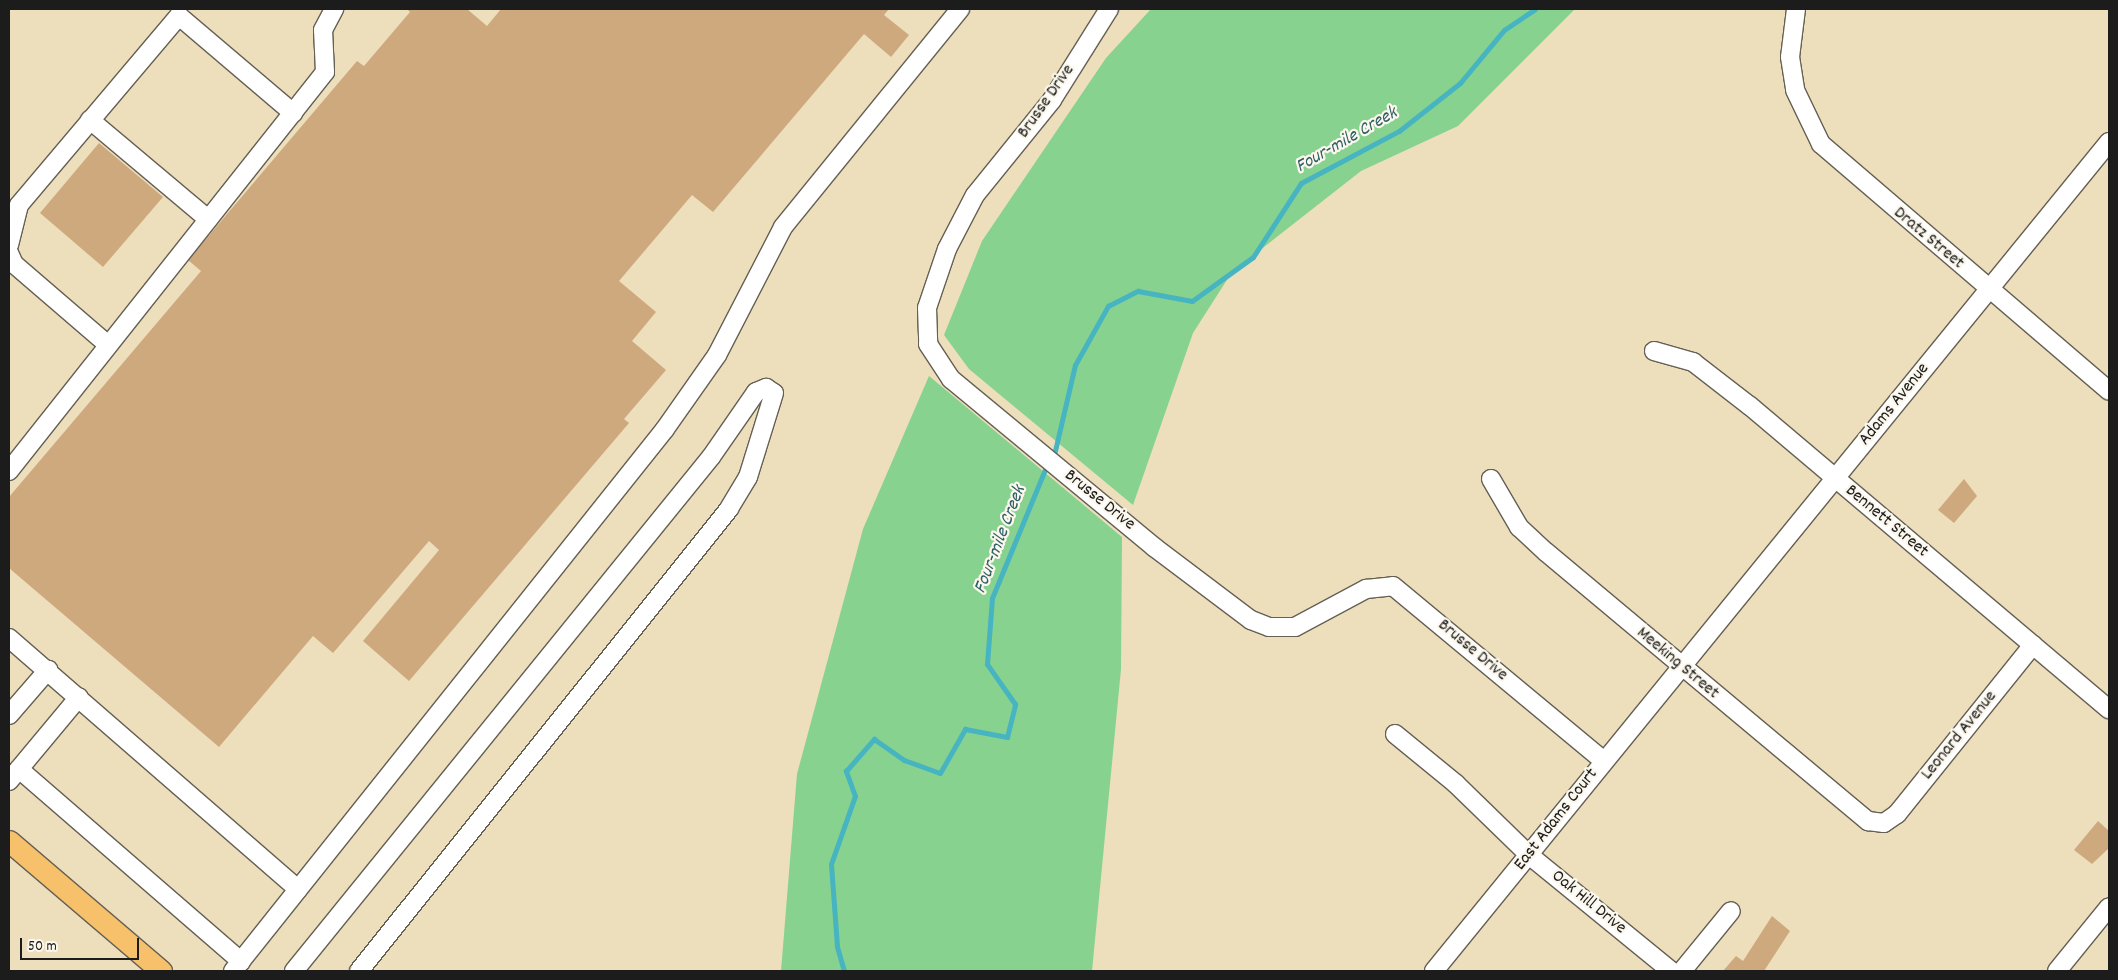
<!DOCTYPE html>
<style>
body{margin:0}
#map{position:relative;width:2118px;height:980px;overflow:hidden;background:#eddebc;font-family:Dekko,sans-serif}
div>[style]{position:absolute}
.green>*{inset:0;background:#87d28f}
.stream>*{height:5px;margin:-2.5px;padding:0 2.5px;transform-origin:2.5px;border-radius:2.5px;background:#47b4c2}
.building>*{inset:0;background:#cea97e}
.roads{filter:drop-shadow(1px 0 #656054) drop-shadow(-1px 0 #656054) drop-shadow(0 1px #656054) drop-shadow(0 -1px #656054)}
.minor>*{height:18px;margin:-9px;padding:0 9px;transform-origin:9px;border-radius:9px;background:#fff}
.major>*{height:21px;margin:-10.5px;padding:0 10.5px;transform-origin:10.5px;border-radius:10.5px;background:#f7c06b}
span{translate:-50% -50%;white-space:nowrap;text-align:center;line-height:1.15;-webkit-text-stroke:4.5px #fbf7ec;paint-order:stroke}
.street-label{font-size:18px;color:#1c1c1c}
.water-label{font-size:19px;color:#2f6067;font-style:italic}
.frame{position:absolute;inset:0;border:10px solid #1c1c1c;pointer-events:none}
.scale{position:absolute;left:20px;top:938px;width:119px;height:22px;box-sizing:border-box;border:2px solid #1c1c1c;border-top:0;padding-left:6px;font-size:15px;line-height:18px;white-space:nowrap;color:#1c1c1c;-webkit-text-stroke:4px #fbf7ec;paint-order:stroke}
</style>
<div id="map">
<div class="green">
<div style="clip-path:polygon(1151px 9px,1575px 9px,1458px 126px,1361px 171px,1232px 272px,1193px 333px,1133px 505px,969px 369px,944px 335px,982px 241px,1106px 58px)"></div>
<div style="clip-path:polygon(929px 376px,1122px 537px,1121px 669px,1092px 971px,781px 971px,797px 774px,863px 529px)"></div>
</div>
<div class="stream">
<div style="left:1054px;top:455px;width:92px;rotate:-76.9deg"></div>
<div style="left:1075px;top:365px;width:68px;rotate:-60.8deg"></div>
<div style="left:1108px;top:306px;width:34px;rotate:-27deg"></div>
<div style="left:1138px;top:291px;width:55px;rotate:10.5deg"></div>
<div style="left:1192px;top:301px;width:75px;rotate:-35.8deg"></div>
<div style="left:1253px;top:257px;width:88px;rotate:-57deg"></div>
<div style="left:1301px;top:183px;width:111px;rotate:-28deg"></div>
<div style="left:1399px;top:131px;width:78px;rotate:-38.2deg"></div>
<div style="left:1460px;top:83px;width:69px;rotate:-50.3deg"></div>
<div style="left:1504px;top:30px;width:37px;rotate:-34deg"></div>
<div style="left:844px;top:971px;width:26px;rotate:-106deg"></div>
<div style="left:837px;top:946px;width:82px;rotate:-94.2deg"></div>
<div style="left:831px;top:864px;width:72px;rotate:-70.6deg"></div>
<div style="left:855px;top:796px;width:27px;rotate:-110deg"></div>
<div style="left:846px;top:771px;width:43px;rotate:-48.8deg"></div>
<div style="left:874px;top:739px;width:37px;rotate:35deg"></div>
<div style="left:904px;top:760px;width:38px;rotate:20deg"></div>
<div style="left:940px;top:773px;width:51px;rotate:-60.4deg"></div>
<div style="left:965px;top:729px;width:43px;rotate:10.8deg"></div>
<div style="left:1007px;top:737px;width:34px;rotate:-76deg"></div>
<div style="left:1015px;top:704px;width:49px;rotate:-125deg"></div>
<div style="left:987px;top:664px;width:66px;rotate:-85.7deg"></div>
<div style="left:992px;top:598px;width:142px;rotate:-67.6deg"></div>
</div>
<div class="building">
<div style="clip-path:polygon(407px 9px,467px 9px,487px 26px,501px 9px,889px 9px,884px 15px,909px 35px,891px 57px,864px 34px,713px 212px,692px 195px,619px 281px,656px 312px,632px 341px,666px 370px,624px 419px,629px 423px,409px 681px,363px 641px,439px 550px,429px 541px,333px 653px,313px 636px,219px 747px,9px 568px,9px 497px,201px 271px,188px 260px,357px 61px,364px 66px,410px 12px)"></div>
<div style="clip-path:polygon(99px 143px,163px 197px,103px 267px,40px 213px)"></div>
<div style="clip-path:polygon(1964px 479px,1977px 496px,1954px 523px,1938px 510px)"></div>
<div style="clip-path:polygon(2098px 821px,2109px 831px,2109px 848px,2092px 864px,2074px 850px)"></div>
<div style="clip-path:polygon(1772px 916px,1790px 931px,1764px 971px,1723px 971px,1736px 956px,1743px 961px)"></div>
</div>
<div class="roads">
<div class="minor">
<div style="left:1109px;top:9px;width:107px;rotate:122.1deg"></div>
<div style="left:1052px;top:100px;width:122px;rotate:129deg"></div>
<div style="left:975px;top:195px;width:61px;rotate:117.4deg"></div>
<div style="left:947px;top:249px;width:62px;rotate:108.7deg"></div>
<div style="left:927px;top:308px;width:36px;rotate:88deg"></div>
<div style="left:928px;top:344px;width:42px;rotate:56.7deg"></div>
<div style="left:951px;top:379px;width:264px;rotate:39.6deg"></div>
<div style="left:1154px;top:547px;width:121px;rotate:37deg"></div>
<div style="left:1251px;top:620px;width:19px;rotate:21deg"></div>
<div style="left:1269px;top:627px;width:26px"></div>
<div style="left:1295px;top:627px;width:81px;rotate:-28.2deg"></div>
<div style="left:1366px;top:589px;width:27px;rotate:-6deg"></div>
<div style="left:1393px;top:586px;width:274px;rotate:39.7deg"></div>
<div style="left:1796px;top:9px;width:48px;rotate:97.1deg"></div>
<div style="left:1790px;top:57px;width:33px;rotate:81deg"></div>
<div style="left:1795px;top:90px;width:60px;rotate:64.3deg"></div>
<div style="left:1821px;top:144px;width:379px;rotate:40.6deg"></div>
<div style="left:90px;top:120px;width:154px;rotate:40deg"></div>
<div style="left:9px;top:245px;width:41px;rotate:-76deg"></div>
<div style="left:19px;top:205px;width:248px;rotate:-49.8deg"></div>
<div style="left:179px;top:16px;width:150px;rotate:40.4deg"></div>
<div style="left:9px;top:253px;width:12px;rotate:66deg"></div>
<div style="left:14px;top:264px;width:123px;rotate:40.7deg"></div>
<div style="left:1654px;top:351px;width:41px;rotate:15.8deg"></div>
<div style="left:1693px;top:362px;width:72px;rotate:37.7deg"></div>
<div style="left:1750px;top:406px;width:470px;rotate:40.2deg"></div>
<div style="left:9px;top:471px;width:509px;rotate:-51.62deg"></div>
<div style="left:325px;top:72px;width:42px;rotate:-92.7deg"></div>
<div style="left:323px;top:30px;width:24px;rotate:-62deg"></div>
<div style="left:1491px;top:479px;width:56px;rotate:59.7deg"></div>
<div style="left:1519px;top:527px;width:37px;rotate:43deg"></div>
<div style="left:1546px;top:552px;width:420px;rotate:39.9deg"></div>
<div style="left:1868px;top:821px;width:16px;rotate:7deg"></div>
<div style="left:1884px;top:823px;width:16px;rotate:-35deg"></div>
<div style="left:1897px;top:814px;width:217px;rotate:-51.2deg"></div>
<div style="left:9px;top:638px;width:383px;rotate:41deg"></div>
<div style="left:9px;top:715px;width:60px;rotate:-49.1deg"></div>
<div style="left:1395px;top:734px;width:79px;rotate:39.3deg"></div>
<div style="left:1456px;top:784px;width:102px;rotate:44.2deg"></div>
<div style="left:1529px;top:855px;width:183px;rotate:39.2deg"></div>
<div style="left:19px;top:769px;width:294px;rotate:40.9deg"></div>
<div style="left:9px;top:781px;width:109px;rotate:-50.2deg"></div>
<div style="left:233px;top:971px;width:693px;rotate:-51.44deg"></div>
<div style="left:665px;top:429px;width:90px;rotate:-54.9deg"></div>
<div style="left:717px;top:355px;width:144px;rotate:-62.7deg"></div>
<div style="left:783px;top:227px;width:281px;rotate:-50.9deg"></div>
<div style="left:294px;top:971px;width:662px;rotate:-50.95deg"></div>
<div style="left:711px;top:457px;width:79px;rotate:-55.3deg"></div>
<div style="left:756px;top:392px;width:11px;rotate:-22deg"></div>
<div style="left:766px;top:388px;width:9px;rotate:32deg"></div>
<div style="left:774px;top:393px;width:88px;rotate:107.2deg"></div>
<div style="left:748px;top:477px;width:37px;rotate:121deg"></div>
<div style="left:729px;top:509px;width:592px;rotate:128.69deg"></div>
<div style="left:1434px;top:971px;width:1069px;rotate:-50.85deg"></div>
<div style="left:1682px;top:971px;width:77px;rotate:-50.8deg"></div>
<div style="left:2057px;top:971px;width:82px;rotate:-50.9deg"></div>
</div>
<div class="major">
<div style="left:9px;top:841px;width:200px;rotate:40.5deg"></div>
</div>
</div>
<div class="street-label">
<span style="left:1047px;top:102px;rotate:-55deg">Brusse Drive</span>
<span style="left:1928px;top:239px;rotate:40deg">Dratz Street</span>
<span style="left:1895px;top:405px;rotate:-51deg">Adams Avenue</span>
<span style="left:1099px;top:501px;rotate:39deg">Brusse Drive</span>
<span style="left:1886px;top:522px;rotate:40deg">Bennett Street</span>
<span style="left:1472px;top:651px;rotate:40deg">Brusse Drive</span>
<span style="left:1677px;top:664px;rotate:40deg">Meeking Street</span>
<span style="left:1960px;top:736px;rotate:-51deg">Leonard Avenue</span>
<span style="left:1557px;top:820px;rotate:-52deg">East Adams Court</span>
<span style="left:1588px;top:903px;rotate:39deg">Oak Hill Drive</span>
</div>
<div class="water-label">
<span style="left:1347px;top:141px;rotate:-30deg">Four-mile Creek</span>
<span style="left:1001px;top:540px;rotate:-69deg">Four-mile Creek</span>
</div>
<div class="frame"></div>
<div class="scale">50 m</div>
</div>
